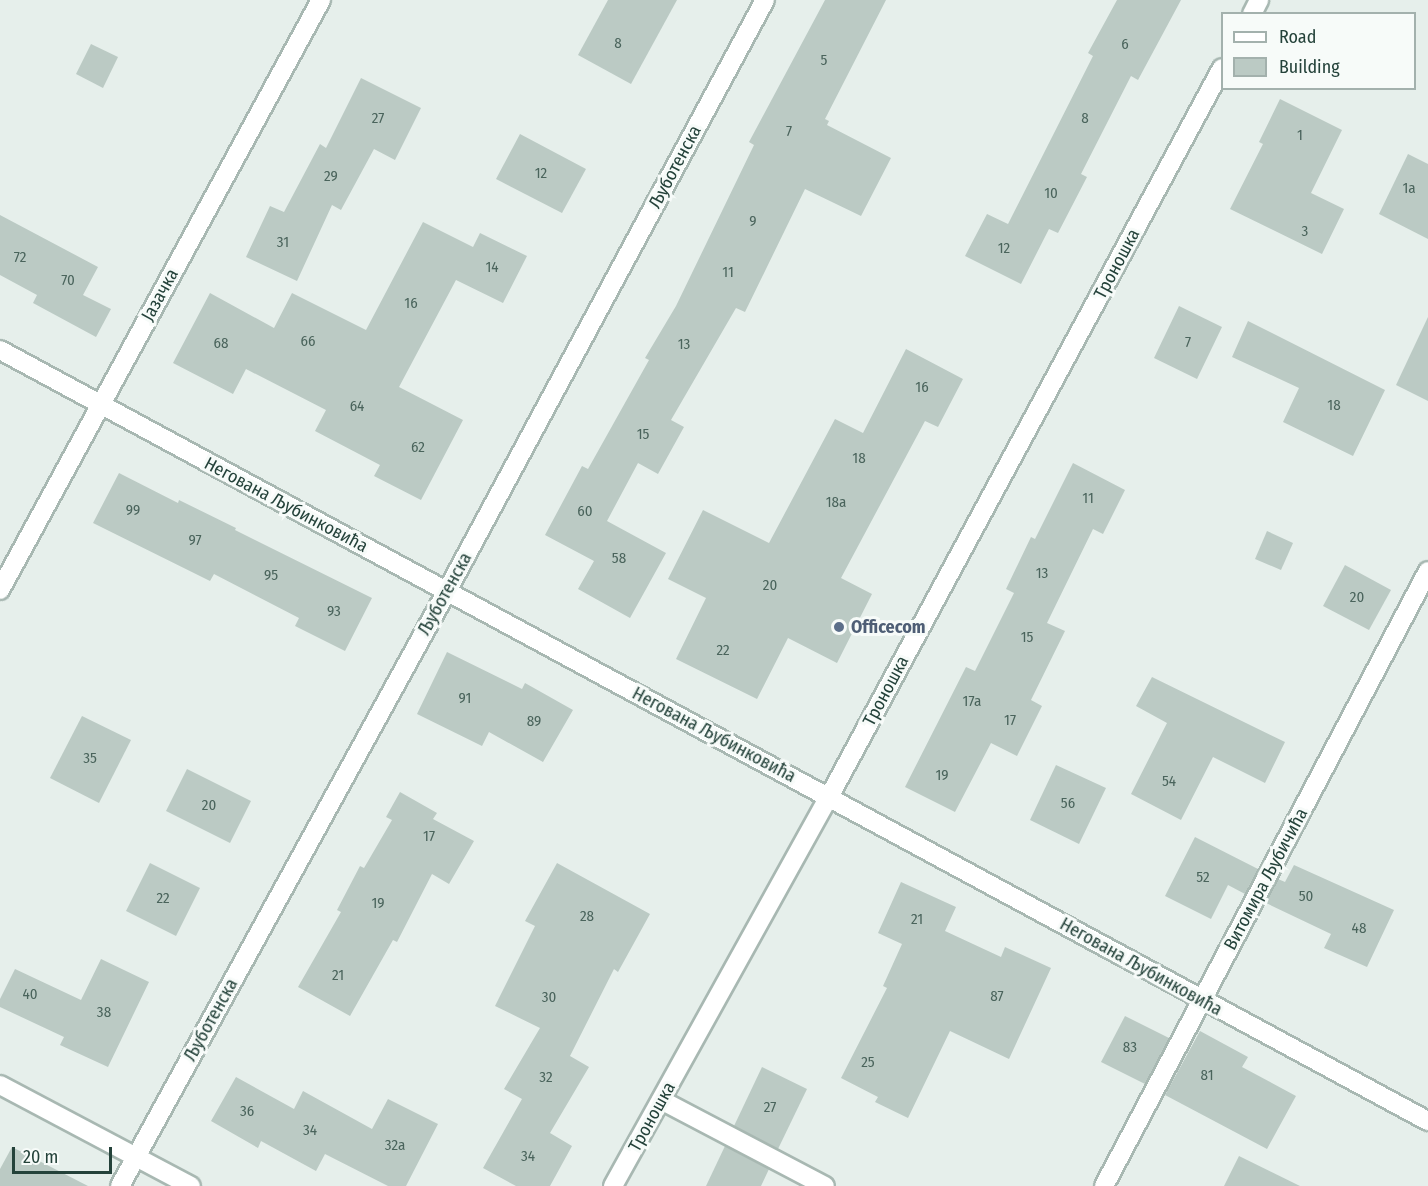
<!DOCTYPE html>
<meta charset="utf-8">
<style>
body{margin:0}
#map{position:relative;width:1428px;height:1186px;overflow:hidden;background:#e6efeb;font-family:"Fira Sans Condensed",sans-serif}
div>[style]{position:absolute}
.building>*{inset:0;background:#bbcac4}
.roads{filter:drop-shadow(2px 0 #a8b8b2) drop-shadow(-2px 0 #a8b8b2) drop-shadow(0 2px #a8b8b2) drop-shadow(0 -2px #a8b8b2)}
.minor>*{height:18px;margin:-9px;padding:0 9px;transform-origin:9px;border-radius:9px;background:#fff}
.dots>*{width:16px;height:16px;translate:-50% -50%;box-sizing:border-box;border:3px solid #f7fbf9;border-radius:50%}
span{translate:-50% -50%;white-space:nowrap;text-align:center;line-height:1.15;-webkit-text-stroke:6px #f7fbf9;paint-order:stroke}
.number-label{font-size:15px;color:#4a645c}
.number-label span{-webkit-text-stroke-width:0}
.street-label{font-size:18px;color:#24423a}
.service-label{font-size:18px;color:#4e5e75;font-weight:700}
.left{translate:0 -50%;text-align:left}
.legend{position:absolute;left:1221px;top:12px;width:195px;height:78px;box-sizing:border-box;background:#f7fbf9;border:2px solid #a3b1ad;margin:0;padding:8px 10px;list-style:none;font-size:18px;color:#24423a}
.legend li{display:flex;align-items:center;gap:12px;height:30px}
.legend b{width:30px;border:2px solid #a3b1ad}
.scale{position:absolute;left:12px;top:1147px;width:100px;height:27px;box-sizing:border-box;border:3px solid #24423a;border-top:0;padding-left:8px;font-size:18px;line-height:21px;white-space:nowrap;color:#24423a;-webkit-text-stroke:4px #f7fbf9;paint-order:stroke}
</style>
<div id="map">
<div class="building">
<div style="clip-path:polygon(608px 0,677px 0,631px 84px,578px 55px)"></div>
<div style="clip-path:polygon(825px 0,886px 0,825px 119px,829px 121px,827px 125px,891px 158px,861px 216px,805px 189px,745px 312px,736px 308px,671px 420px,684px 427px,658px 474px,638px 463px,607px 521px,666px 553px,630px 618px,578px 589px,594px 561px,545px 535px,582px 466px,588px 469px,649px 360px,645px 358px,676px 306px,754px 145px,749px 142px)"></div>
<div style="clip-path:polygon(1117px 0,1181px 0,1138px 80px,1131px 76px,1081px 174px,1087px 177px,1058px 233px,1049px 229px,1021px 284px,965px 256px,987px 214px,1008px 224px,1093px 56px,1088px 53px)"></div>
<div style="clip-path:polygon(91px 44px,118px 57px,103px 88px,76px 74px)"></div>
<div style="clip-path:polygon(361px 78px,421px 108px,395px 160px,374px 149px,341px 210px,332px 205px,297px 281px,246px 257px,270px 206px,284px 212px,320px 144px,326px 148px)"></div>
<div style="clip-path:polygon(1280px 99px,1342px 130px,1311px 193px,1344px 209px,1322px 254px,1230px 209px,1263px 144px,1259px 142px)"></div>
<div style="clip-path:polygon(520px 134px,586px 169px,562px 213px,496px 179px)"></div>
<div style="clip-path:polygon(1408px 154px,1428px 164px,1428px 239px,1379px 214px)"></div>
<div style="clip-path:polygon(0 215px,98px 267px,83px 295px,111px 309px,96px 337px,33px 303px,37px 295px,0 275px)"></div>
<div style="clip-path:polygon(423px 222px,473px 247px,480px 233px,527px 256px,503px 303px,456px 280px,399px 387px,463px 420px,421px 500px,374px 476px,380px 465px,315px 431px,326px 410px,246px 369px,233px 394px,173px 363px,210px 293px,274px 328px,292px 293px,366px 330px)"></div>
<div style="clip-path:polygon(1179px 306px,1222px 327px,1197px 379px,1154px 358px)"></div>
<div style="clip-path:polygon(1428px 317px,1428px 401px,1396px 385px)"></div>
<div style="clip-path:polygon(1248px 321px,1385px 390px,1353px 456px,1283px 422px,1299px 388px,1232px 357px)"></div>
<div style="clip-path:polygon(906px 349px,963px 379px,938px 427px,925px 421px,841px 578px,872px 594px,837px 663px,788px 638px,757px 699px,676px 659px,706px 598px,668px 579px,703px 510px,769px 543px,835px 419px,863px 433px)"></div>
<div style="clip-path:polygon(1073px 463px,1125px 490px,1103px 534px,1093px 529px,1047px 623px,1065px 631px,1031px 700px,1042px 706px,1017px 756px,991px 743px,955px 812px,905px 787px,966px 667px,975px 671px,1014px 593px,1006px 589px,1031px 537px,1035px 539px)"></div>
<div style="clip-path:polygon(119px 473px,178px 503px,179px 500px,236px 528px,235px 530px,372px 598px,345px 651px,295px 626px,299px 618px,214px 574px,210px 581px,93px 523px)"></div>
<div style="clip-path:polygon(1267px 531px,1293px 543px,1281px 570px,1255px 559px)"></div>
<div style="clip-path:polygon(1345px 565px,1391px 590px,1369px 630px,1323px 606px)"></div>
<div style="clip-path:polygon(447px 652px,522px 689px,525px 683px,573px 710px,543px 762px,489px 732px,482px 746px,417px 714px)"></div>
<div style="clip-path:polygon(1152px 677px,1285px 742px,1265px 783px,1213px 757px,1181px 820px,1131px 794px,1167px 723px,1136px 706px)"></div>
<div style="clip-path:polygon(82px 716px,131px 740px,99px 803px,50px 778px)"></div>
<div style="clip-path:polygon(1056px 765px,1106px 788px,1079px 844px,1030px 820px)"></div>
<div style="clip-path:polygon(187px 769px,251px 801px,230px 843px,166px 811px)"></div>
<div style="clip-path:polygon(400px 792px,437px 813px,433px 819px,474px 841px,449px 884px,432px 874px,397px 942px,393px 940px,350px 1016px,298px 987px,341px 912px,337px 910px,360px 866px,364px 868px,392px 820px,386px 817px)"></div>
<div style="clip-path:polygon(1195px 837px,1258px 869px,1245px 894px,1228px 885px,1211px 919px,1165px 896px)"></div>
<div style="clip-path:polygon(150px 863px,200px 888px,176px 936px,126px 911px)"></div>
<div style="clip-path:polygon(557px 863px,650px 914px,618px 972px,614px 969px,570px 1056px,589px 1067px,550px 1133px,572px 1146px,550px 1186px,516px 1186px,483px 1168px,522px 1099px,504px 1089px,540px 1028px,495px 1006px,535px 926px,525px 921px)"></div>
<div style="clip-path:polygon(1294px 865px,1394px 910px,1367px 967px,1324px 948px,1331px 934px,1266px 903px,1278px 879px,1285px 882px)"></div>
<div style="clip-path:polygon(901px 882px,956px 907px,945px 931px,1001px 957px,1005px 947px,1051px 968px,1009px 1059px,950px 1031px,908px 1118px,875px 1102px,878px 1097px,841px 1078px,887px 988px,883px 986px,902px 944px,878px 933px)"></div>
<div style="clip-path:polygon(101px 959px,149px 982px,108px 1067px,60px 1045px,64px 1037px,0 1007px,0 999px,15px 969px,81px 1000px)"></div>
<div style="clip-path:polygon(1125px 1016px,1169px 1038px,1145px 1084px,1101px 1062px)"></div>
<div style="clip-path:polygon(1200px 1031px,1248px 1057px,1242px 1067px,1296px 1096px,1267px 1149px,1165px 1095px)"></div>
<div style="clip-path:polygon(762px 1067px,807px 1089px,778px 1149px,734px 1126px)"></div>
<div style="clip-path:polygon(236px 1077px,294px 1109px,303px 1091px,372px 1129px,388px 1099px,438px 1124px,406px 1186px,388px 1186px,325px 1154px,316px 1171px,261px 1141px,258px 1148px,211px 1121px)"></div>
<div style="clip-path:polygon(725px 1146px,769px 1169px,761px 1186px,706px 1186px)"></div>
<div style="clip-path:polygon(12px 1147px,88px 1186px,0 1186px,0 1169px)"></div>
<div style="clip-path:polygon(1239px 1156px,1300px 1186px,1224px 1186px)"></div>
</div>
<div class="roads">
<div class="minor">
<div style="left:1252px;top:14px;width:16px;rotate:-63deg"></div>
<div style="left:0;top:350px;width:1623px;rotate:28.37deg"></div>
<div style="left:0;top:590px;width:672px;rotate:-61.45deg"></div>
<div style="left:0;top:1085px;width:216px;rotate:27.9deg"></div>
<div style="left:661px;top:1100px;width:185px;rotate:27.7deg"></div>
<div style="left:120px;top:1186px;width:679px;rotate:-61.21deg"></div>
<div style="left:447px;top:591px;width:671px;rotate:-61.72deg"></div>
<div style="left:613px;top:1186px;width:445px;rotate:-61deg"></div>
<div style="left:829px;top:797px;width:828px;rotate:-61.67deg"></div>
<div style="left:1104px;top:1186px;width:695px;rotate:-62.22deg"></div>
</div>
</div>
<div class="dots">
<div style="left:839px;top:627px;background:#5c6f8a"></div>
</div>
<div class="number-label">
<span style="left:618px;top:44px">8</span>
<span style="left:1125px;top:45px">6</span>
<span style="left:824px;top:61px">5</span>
<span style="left:378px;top:119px">27</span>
<span style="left:1085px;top:119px">8</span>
<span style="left:789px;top:132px">7</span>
<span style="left:1300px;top:136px">1</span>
<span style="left:541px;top:174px">12</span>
<span style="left:331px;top:177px">29</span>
<span style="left:1409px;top:189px">1a</span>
<span style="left:1051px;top:194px">10</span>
<span style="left:753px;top:222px">9</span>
<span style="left:1305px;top:232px">3</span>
<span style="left:283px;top:243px">31</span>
<span style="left:1004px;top:249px">12</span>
<span style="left:20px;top:258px">72</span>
<span style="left:492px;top:268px">14</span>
<span style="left:728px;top:273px">11</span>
<span style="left:68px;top:281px">70</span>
<span style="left:411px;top:304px">16</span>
<span style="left:308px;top:342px">66</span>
<span style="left:1188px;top:343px">7</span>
<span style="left:221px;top:344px">68</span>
<span style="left:684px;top:345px">13</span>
<span style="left:922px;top:388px">16</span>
<span style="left:1334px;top:406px">18</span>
<span style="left:357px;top:407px">64</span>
<span style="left:643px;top:435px">15</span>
<span style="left:418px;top:448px">62</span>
<span style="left:859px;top:459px">18</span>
<span style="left:1088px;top:499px">11</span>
<span style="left:836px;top:503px">18a</span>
<span style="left:133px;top:511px">99</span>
<span style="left:585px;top:512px">60</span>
<span style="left:195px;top:541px">97</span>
<span style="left:619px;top:559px">58</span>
<span style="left:1042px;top:574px">13</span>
<span style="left:271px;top:576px">95</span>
<span style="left:770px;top:586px">20</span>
<span style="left:1357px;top:598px">20</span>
<span style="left:334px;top:612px">93</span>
<span style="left:1027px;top:638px">15</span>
<span style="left:723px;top:651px">22</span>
<span style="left:465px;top:699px">91</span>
<span style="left:972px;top:702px">17a</span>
<span style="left:1010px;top:721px">17</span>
<span style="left:534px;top:722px">89</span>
<span style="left:90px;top:759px">35</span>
<span style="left:942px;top:776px">19</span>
<span style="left:1169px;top:782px">54</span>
<span style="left:1068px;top:804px">56</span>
<span style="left:209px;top:806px">20</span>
<span style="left:429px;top:837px">17</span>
<span style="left:1203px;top:878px">52</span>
<span style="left:1306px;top:897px">50</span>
<span style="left:163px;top:899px">22</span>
<span style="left:378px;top:904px">19</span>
<span style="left:587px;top:917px">28</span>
<span style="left:917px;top:920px">21</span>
<span style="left:1359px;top:929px">48</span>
<span style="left:338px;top:976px">21</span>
<span style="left:30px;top:995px">40</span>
<span style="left:997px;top:997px">87</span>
<span style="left:549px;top:998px">30</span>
<span style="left:104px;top:1013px">38</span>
<span style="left:1130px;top:1048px">83</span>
<span style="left:868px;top:1063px">25</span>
<span style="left:1207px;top:1076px">81</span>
<span style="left:546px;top:1078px">32</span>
<span style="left:770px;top:1108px">27</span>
<span style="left:247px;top:1112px">36</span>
<span style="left:310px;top:1131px">34</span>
<span style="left:395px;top:1146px">32a</span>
<span style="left:528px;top:1157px">34</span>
</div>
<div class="street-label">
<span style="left:675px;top:167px;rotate:-62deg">Љуботенска</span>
<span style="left:1117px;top:264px;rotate:-62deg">Троношка</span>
<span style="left:160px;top:295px;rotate:-61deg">Јазачка</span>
<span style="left:286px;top:505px;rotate:28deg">Негована Љубинковића</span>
<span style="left:445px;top:594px;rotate:-61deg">Љуботенска</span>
<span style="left:886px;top:691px;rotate:-62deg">Троношка</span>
<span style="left:714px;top:735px;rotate:28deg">Негована Љубинковића</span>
<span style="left:1266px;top:879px;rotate:-62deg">Витомира Љубичића</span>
<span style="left:1141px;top:967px;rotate:29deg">Негована Љубинковића</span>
<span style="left:211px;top:1020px;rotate:-61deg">Љуботенска</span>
<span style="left:652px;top:1117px;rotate:-61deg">Троношка</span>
</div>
<div class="service-label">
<span class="left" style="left:851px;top:627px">Officecom</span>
</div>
<ul class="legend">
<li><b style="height:8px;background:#fff"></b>Road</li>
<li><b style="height:16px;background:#bbcac4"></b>Building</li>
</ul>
<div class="scale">20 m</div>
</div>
